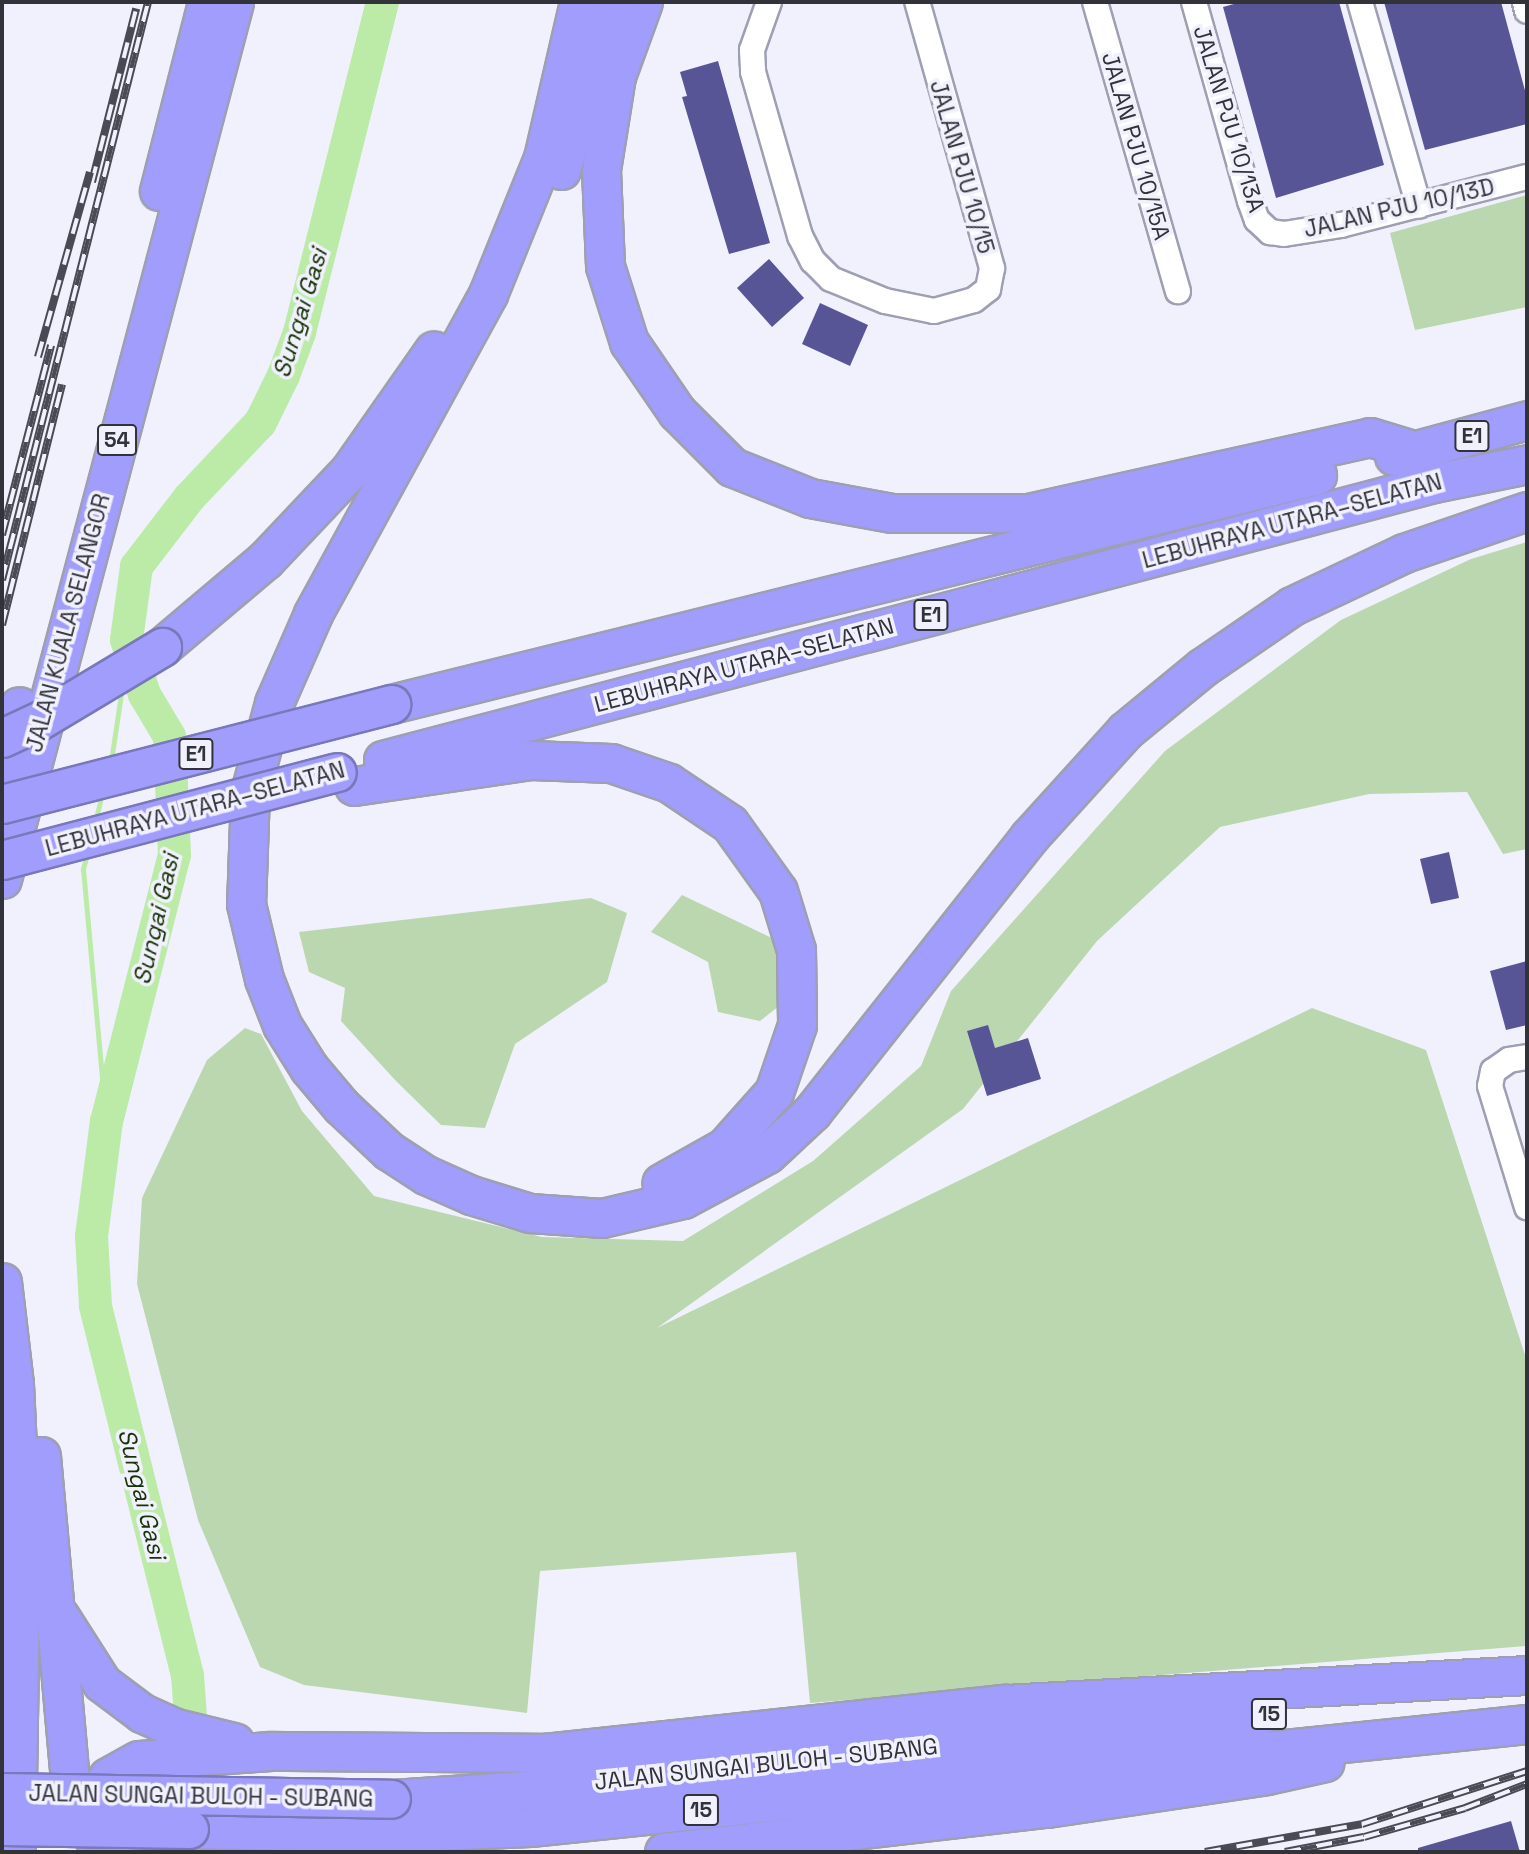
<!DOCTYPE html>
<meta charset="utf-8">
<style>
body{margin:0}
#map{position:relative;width:1529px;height:1854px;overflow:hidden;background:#f1f1fd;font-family:"Space Grotesk",sans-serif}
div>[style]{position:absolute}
.green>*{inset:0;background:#bad7af}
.stream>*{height:5px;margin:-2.5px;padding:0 2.5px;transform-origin:2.5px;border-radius:2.5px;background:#bbeba7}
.river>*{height:33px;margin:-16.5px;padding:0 16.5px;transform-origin:16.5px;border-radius:16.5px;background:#bbeba7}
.building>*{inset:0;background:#585596}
.roads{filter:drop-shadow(2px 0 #9e9fb2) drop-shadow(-2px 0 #9e9fb2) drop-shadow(0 2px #9e9fb2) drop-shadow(0 -2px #9e9fb2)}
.minor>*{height:24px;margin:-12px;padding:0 12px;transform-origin:12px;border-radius:12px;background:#fff}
.highway>*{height:37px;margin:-18.5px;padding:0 18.5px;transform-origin:18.5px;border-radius:18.5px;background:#a09dfd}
.rail>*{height:8px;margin-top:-4px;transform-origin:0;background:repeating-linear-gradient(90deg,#f1f1fd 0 16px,#494a53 0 32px);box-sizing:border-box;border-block:2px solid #494a53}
.bridges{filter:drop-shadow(2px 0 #7978b9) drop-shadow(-2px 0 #7978b9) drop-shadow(0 2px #7978b9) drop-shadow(0 -2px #7978b9)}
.highway-bridge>*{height:37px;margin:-18.5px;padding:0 18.5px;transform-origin:18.5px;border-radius:18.5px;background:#a09dfd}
span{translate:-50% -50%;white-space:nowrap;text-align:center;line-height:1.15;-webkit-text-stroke:7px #f1f1fd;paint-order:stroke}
.shield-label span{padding:2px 5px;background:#f1f1fd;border:2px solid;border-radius:5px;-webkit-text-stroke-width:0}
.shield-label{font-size:21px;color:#31323a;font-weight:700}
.street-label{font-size:23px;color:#31323a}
.water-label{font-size:24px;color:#163305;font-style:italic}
.frame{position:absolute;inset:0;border:4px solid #31323a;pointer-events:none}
</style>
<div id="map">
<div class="green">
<div style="clip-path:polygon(1527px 195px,1527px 307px,1415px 330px,1390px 233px)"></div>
<div style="clip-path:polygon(1527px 542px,1527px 849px,1503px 854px,1467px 792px,1369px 794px,1220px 827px,1097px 941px,963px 1109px,657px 1328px,1312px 1008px,1426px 1050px,1527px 1361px,1527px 1646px,810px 1703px,796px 1552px,540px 1571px,527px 1713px,304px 1685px,260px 1667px,198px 1520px,137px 1284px,142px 1198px,207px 1060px,245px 1028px,261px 1034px,302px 1111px,374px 1196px,542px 1237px,683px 1241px,813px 1161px,921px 1066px,951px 991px,1165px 751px,1341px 620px,1471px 559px)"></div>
<div style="clip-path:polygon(682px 895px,780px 942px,779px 1006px,760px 1021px,718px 1012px,708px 962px,651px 932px)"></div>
<div style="clip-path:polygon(591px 898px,627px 913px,607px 982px,515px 1044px,485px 1128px,441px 1125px,396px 1081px,341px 1021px,345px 988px,309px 972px,299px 932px)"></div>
</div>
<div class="stream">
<div style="left:125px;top:653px;width:14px;rotate:-86deg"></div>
<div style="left:111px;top:761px;width:75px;rotate:-81.5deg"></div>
<div style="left:95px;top:822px;width:33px;rotate:-76deg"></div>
<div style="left:88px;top:851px;width:19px;rotate:106deg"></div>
<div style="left:83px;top:869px;width:253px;rotate:84.8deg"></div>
</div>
<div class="river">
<div style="left:200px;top:1852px;width:177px;rotate:-94.2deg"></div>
<div style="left:187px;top:1675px;width:381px;rotate:-104deg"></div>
<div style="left:95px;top:1305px;width:69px;rotate:-93.3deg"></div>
<div style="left:91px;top:1236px;width:116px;rotate:-82.6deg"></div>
<div style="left:106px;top:1121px;width:275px;rotate:-75.7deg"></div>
<div style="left:174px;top:855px;width:119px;rotate:-92.4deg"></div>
<div style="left:169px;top:736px;width:49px;rotate:-120.8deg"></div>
<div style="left:144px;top:694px;width:58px;rotate:-108.1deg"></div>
<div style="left:126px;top:639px;width:74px;rotate:-82.2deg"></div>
<div style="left:136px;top:566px;width:87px;rotate:-52.5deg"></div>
<div style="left:189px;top:497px;width:103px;rotate:-46.6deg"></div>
<div style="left:260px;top:422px;width:52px;rotate:-63.9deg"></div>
<div style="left:283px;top:375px;width:46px;rotate:-69.6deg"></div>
<div style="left:299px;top:332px;width:340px;rotate:-75.9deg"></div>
</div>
<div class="building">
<div style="clip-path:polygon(1241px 2px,1339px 2px,1384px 165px,1276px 198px,1223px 7px)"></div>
<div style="clip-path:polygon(1384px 2px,1501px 2px,1527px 98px,1527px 124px,1425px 150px)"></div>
<div style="clip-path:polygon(718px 61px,770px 243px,729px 254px,682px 97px,687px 96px,680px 72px)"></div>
<div style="clip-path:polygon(769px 259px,804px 298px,772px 327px,737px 288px)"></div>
<div style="clip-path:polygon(820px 303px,868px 325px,850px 366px,802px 344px)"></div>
<div style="clip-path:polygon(1449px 852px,1459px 898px,1431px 904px,1420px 859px)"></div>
<div style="clip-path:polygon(1527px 961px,1527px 1025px,1506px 1030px,1490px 971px)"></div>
<div style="clip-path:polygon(988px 1025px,995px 1048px,1028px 1038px,1041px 1079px,987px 1096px,967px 1031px)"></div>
<div style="clip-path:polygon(1511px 1821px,1520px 1852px,1418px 1852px,1418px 1848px)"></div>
</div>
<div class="roads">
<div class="minor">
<div style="left:769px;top:2px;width:51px;rotate:109.5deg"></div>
<div style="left:752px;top:50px;width:22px;rotate:87deg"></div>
<div style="left:753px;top:72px;width:171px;rotate:74deg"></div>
<div style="left:800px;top:236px;width:28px;rotate:63deg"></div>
<div style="left:813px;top:261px;width:25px;rotate:45deg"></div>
<div style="left:831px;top:279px;width:58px;rotate:22.2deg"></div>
<div style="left:885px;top:301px;width:50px;rotate:11.5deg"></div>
<div style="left:934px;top:311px;width:41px;rotate:-15.4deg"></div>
<div style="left:974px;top:300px;width:18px;rotate:-38deg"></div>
<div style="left:988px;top:289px;width:21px;rotate:-79deg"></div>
<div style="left:992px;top:268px;width:276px;rotate:-105.7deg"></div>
<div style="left:1095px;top:2px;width:301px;rotate:74deg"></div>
<div style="left:1194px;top:2px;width:207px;rotate:74.3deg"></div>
<div style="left:1250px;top:201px;width:20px;rotate:70deg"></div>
<div style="left:1257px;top:220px;width:18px;rotate:43deg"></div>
<div style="left:1270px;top:232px;width:14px;rotate:8deg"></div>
<div style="left:1284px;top:234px;width:58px;rotate:-9deg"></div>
<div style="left:1341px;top:225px;width:192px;rotate:-14.5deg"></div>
<div style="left:1360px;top:2px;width:212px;rotate:73.9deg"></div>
<div style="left:1525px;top:2px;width:9px;rotate:77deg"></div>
<div style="left:1527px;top:1057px;width:18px;rotate:171deg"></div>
<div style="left:1509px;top:1060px;width:19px;rotate:145deg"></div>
<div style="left:1493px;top:1071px;width:15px;rotate:101deg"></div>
<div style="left:1490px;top:1086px;width:127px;rotate:73deg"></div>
</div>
<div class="highway">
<div style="left:579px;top:2px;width:160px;rotate:103deg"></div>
<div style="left:543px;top:158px;width:147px;rotate:112deg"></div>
<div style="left:488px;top:294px;width:365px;rotate:118.7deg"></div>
<div style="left:313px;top:614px;width:97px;rotate:113.7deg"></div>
<div style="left:274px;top:703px;width:92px;rotate:105.1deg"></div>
<div style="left:250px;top:792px;width:112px;rotate:92deg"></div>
<div style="left:246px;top:904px;width:77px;rotate:76.5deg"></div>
<div style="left:264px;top:979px;width:49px;rotate:68.6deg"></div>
<div style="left:282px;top:1025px;width:51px;rotate:57.9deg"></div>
<div style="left:309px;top:1068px;width:50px;rotate:49.9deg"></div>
<div style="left:341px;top:1106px;width:66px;rotate:43.2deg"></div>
<div style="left:389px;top:1151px;width:44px;rotate:33deg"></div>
<div style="left:426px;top:1175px;width:49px;rotate:24deg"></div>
<div style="left:471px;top:1195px;width:62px;rotate:17deg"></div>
<div style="left:530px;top:1213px;width:72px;rotate:4deg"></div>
<div style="left:602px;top:1218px;width:83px;rotate:-13.2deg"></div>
<div style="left:683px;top:1199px;width:95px;rotate:-28.2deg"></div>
<div style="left:767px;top:1154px;width:62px;rotate:-43deg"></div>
<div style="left:812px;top:1112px;width:350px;rotate:-51.7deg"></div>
<div style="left:1029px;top:837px;width:143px;rotate:-47.8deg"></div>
<div style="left:1125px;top:731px;width:101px;rotate:-39.4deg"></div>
<div style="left:1203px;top:667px;width:108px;rotate:-34.4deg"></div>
<div style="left:1292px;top:606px;width:124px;rotate:-25.3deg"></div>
<div style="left:1404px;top:553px;width:130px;rotate:-18.9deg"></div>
<div style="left:643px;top:2px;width:79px;rotate:110deg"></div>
<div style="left:616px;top:76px;width:95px;rotate:99.1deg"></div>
<div style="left:601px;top:170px;width:96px;rotate:87.6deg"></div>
<div style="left:605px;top:266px;width:80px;rotate:72.5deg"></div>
<div style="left:629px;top:342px;width:85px;rotate:55.6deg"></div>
<div style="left:677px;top:412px;width:78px;rotate:45deg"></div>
<div style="left:732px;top:467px;width:84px;rotate:21.7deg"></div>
<div style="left:810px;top:498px;width:83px;rotate:10.4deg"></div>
<div style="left:892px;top:513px;width:136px"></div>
<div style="left:1028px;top:513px;width:350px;rotate:-12.5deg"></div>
<div style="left:1370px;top:437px;width:48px;rotate:16.9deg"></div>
<div style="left:561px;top:170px;width:153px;rotate:-73.3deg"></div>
<div style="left:605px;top:23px;width:24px;rotate:-62deg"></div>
<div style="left:159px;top:191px;width:195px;rotate:-75.7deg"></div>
<div style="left:1394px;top:456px;width:138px;rotate:-15.1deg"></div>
<div style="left:162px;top:647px;width:135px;rotate:-40.2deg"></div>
<div style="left:265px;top:560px;width:124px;rotate:-46.6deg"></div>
<div style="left:350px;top:470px;width:146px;rotate:-55deg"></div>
<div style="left:391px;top:704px;width:954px;rotate:-13.89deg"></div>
<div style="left:383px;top:760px;width:1087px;rotate:-14.77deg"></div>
<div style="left:1434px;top:483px;width:95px;rotate:-11.5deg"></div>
<div style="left:2px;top:770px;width:66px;rotate:-75.1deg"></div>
<div style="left:354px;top:786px;width:179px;rotate:-8.4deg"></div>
<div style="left:531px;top:760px;width:80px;rotate:2.1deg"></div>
<div style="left:611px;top:763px;width:61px;rotate:19deg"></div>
<div style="left:669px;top:783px;width:73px;rotate:33.9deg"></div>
<div style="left:730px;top:824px;width:82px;rotate:54.4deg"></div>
<div style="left:778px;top:891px;width:62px;rotate:73deg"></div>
<div style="left:796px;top:950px;width:75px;rotate:89.2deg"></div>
<div style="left:797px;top:1025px;width:71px;rotate:108.9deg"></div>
<div style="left:774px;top:1092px;width:74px;rotate:131.7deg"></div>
<div style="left:725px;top:1147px;width:73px;rotate:150.6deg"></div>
<div style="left:2px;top:879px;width:907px;rotate:-75.18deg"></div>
<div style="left:2px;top:1282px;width:103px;rotate:83.3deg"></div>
<div style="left:14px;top:1384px;width:146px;rotate:87.3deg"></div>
<div style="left:21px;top:1530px;width:322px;rotate:90.9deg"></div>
<div style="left:41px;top:1456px;width:368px;rotate:84.9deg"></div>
<div style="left:60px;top:1617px;width:78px;rotate:57.5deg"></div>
<div style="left:102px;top:1683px;width:50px;rotate:36.9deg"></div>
<div style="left:142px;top:1713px;width:37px;rotate:24deg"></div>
<div style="left:176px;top:1728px;width:60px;rotate:13.6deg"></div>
<div style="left:391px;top:1799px;width:137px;rotate:-3.8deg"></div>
<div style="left:528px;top:1790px;width:739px;rotate:-5.9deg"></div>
<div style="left:104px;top:1852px;width:17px;rotate:-126deg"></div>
<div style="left:94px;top:1838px;width:34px;rotate:-90deg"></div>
<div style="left:94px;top:1804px;width:30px;rotate:-63deg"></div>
<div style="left:108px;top:1777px;width:35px;rotate:-29deg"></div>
<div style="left:139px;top:1760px;width:132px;rotate:-3.9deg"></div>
<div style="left:271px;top:1751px;width:273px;rotate:0.4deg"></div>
<div style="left:544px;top:1753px;width:464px;rotate:-6.1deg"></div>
<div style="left:1005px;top:1704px;width:523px;rotate:-3.18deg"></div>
<div style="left:131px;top:1852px;width:62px;rotate:-21.6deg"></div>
<div style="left:189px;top:1829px;width:202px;rotate:1.1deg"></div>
<div style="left:391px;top:1833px;width:139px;rotate:-2.5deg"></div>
<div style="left:530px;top:1827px;width:1002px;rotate:-5.9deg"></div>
<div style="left:664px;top:1852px;width:386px;rotate:-6.6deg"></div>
<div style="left:1047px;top:1808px;width:222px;rotate:-8.5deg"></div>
<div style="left:1267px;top:1775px;width:59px;rotate:-12.6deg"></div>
</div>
</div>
<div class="rail">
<div style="left:92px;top:182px;width:179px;rotate:-75.7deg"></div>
<div style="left:38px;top:357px;width:192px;rotate:-74.3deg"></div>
<div style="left:2px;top:535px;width:196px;rotate:-75.5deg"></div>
<div style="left:2px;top:580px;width:596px;rotate:-75.82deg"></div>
<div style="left:2px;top:625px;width:248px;rotate:-76deg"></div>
<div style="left:1205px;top:1852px;width:159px;rotate:-10.1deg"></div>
<div style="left:1362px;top:1824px;width:173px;rotate:-17.8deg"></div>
<div style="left:1285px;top:1852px;width:80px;rotate:-10.8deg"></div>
<div style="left:1364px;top:1837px;width:105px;rotate:-16deg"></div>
<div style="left:1465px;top:1808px;width:66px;rotate:-21.2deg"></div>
</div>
<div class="bridges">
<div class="highway-bridge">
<div style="left:2px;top:738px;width:38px;rotate:-25deg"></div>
<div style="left:37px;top:722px;width:146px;rotate:-31deg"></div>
<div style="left:2px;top:804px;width:402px;rotate:-14.4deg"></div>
<div style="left:2px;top:860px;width:346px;rotate:-14.7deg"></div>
<div style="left:2px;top:1792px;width:389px;rotate:1deg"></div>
<div style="left:2px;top:1826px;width:187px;rotate:0.9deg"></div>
</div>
</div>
<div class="shield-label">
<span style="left:1472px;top:436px">E1</span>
<span style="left:117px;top:440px">54</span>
<span style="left:931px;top:615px">E1</span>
<span style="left:196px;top:754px">E1</span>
<span style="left:1269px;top:1714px">15</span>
<span style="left:701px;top:1810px">15</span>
</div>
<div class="street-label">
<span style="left:1229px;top:119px;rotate:73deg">JALAN PJU 10/13A</span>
<span style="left:1136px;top:146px;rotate:74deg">JALAN PJU 10/15A</span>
<span style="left:962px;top:167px;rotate:74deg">JALAN PJU 10/15</span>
<span style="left:1399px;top:208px;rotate:-13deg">JALAN PJU 10/13D</span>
<span style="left:1292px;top:521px;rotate:-15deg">LEBUHRAYA UTARA–SELATAN</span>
<span style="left:68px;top:623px;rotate:-75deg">JALAN KUALA SELANGOR</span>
<span style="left:744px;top:665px;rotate:-15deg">LEBUHRAYA UTARA–SELATAN</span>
<span style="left:195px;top:809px;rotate:-15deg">LEBUHRAYA UTARA–SELATAN</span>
<span style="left:766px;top:1764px;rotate:-6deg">JALAN SUNGAI BULOH - SUBANG</span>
<span style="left:201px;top:1796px;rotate:1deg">JALAN SUNGAI BULOH - SUBANG</span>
</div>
<div class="water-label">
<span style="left:300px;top:313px;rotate:-73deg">Sungai Gasi</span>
<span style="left:156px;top:919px;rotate:-77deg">Sungai Gasi</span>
<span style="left:142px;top:1494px;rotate:76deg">Sungai Gasi</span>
</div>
<div class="frame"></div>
</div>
